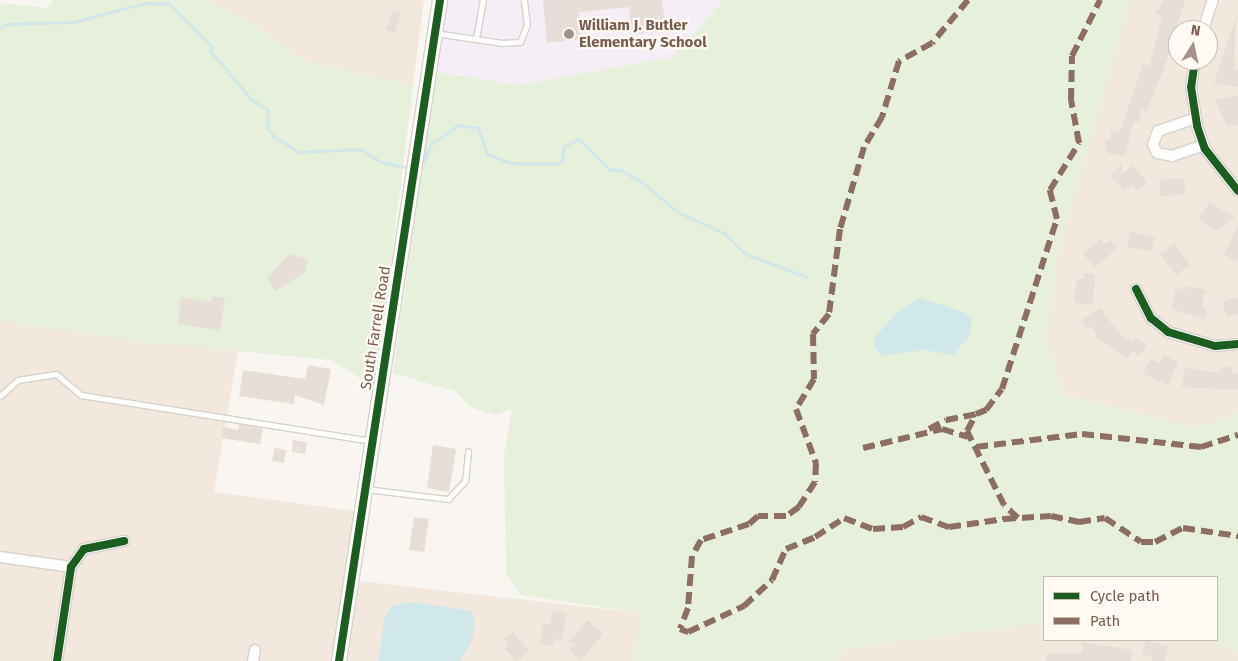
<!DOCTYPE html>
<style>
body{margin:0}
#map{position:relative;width:1238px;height:661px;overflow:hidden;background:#f9f5f0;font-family:"Fira Sans",sans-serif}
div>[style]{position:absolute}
.residential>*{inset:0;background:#f2e8de}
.education>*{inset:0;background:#f6eef6}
.green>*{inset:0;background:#e7f0db}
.water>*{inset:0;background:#d0e8ea}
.stream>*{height:3px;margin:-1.5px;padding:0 1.5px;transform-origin:1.5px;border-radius:1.5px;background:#d0e8ea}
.building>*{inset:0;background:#e6ded7}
.roads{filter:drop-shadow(1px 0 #d7d1cb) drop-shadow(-1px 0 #d7d1cb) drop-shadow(0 1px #d7d1cb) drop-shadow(0 -1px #d7d1cb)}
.lane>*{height:5px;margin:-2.5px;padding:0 2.5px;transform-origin:2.5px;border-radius:2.5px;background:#fefefd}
.street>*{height:10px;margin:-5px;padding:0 5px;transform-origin:5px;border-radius:5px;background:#fefefd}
.secondary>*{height:14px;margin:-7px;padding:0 7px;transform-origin:7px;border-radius:7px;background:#fefefd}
.quiet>*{height:6px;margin-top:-3px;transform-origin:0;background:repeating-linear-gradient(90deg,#8d6e63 0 12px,transparent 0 18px)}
.cycleway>*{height:8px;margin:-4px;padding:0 4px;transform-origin:4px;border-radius:4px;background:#1b5e20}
.dots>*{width:14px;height:14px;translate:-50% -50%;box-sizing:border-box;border:2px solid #fffaf3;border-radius:50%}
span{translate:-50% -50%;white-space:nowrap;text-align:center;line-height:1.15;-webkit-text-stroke:4.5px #fffaf3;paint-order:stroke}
.poi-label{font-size:15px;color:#7a5c4d;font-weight:700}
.left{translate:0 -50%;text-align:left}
.street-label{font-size:15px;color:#7a5c4d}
.legend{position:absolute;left:1043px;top:576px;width:175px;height:65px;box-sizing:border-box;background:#fffaf3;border:1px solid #cabbb1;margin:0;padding:6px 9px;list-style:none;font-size:15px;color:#7a5c4d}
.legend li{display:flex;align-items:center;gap:10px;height:25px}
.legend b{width:25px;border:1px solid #cabbb1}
.north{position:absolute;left:1168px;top:20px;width:50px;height:50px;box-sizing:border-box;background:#fffaf3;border:1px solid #cabbb1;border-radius:50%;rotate:10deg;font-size:14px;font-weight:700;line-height:20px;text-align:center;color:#7a5c4d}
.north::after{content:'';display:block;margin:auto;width:18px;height:22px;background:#a69286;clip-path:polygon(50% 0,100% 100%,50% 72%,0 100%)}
</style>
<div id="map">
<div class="residential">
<div style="clip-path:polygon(207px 0,424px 0,413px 86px,302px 60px,246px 19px)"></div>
<div style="clip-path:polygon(evenodd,1130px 0,1238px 0,1238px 412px,1196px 428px,1063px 394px,1047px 339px,1060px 244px,1130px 0,1178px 30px,1208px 30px,1208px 60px,1178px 60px,1178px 30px)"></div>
<div style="clip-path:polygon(0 321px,238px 351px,214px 492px,362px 512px,339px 661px,0 661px)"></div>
<div style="clip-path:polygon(358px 581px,642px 613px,633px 661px,346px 661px)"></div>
<div style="clip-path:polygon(1044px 623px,1044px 640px,1201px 640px,1238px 651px,1238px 661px,833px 661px,848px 648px)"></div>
</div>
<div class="education">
<div style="clip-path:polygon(449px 0,723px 0,673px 57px,518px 85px,436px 72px)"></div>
</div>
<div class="green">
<div style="clip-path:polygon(54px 0,207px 0,246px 19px,302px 60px,413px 86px,378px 369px,368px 383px,331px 360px,142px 342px,0 321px,0 3px,48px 8px)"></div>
<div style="clip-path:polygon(723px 0,1130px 0,1060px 244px,1047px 339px,1063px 394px,1196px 428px,1238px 412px,1238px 651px,1201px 640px,1217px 640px,1217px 577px,1044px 577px,1044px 623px,848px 648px,833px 661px,633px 661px,641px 613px,521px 595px,506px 574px,504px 455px,512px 409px,495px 415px,470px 407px,455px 391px,393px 373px,436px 72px,518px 85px,673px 57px)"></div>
</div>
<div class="water">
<div style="clip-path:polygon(920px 298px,966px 313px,972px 321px,969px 336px,953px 355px,925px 350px,881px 356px,873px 344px,876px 336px,895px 314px)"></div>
<div style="clip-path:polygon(412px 602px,471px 611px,475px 622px,472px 640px,460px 661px,378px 661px,385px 617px,392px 606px)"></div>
</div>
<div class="stream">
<div style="left:0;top:28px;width:7px;rotate:-34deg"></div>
<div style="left:6px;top:24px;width:67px;rotate:-1.7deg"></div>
<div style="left:73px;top:22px;width:74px;rotate:-14.8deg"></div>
<div style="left:145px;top:3px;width:24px;rotate:2deg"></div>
<div style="left:169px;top:4px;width:61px;rotate:45deg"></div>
<div style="left:212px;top:47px;width:5px;rotate:101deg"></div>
<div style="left:211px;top:52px;width:62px;rotate:49.6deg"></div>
<div style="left:251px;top:99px;width:20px;rotate:33deg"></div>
<div style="left:268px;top:110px;width:17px;rotate:93deg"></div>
<div style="left:267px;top:127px;width:11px;rotate:56deg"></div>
<div style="left:273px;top:136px;width:31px;rotate:32deg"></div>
<div style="left:299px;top:152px;width:61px;rotate:-2.8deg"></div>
<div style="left:360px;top:149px;width:25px;rotate:32deg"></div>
<div style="left:381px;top:162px;width:29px;rotate:12deg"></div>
<div style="left:423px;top:163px;width:21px;rotate:-67deg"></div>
<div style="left:431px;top:144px;width:33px;rotate:-35deg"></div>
<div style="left:458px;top:125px;width:20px;rotate:9deg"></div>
<div style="left:478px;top:128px;width:28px;rotate:71deg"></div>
<div style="left:487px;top:154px;width:26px;rotate:21deg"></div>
<div style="left:511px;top:163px;width:47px;rotate:1.2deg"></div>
<div style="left:558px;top:164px;width:6px;rotate:-39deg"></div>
<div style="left:563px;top:160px;width:13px;rotate:-90deg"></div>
<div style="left:563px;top:147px;width:18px;rotate:-27deg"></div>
<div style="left:579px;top:139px;width:44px;rotate:45deg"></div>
<div style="left:610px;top:170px;width:11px"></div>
<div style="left:621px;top:170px;width:26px;rotate:31deg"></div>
<div style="left:643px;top:183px;width:47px;rotate:39.8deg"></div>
<div style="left:679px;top:213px;width:49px;rotate:24deg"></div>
<div style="left:724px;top:233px;width:30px;rotate:44deg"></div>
<div style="left:746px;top:254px;width:64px;rotate:21deg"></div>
</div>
<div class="building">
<div style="clip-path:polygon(543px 0,662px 0,666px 31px,631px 34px,629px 7px,579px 12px,581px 39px,547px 43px)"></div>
<div style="clip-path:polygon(1164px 0,1185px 0,1168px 57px,1147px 111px,1142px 109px,1139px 122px,1134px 121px,1124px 156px,1107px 153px,1104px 139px,1110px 140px,1111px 131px,1120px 132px,1143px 64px,1150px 66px,1162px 15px,1155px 13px)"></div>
<div style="clip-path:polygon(392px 11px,401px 13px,395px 32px,386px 30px)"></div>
<div style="clip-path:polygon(1236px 17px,1234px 69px,1238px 70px,1238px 87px,1214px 83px)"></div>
<div style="clip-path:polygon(1238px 95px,1238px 125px,1227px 127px,1215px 100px)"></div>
<div style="clip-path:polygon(1123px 161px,1121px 175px,1133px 165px,1147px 182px,1137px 191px,1132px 185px,1124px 192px,1111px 176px)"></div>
<div style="clip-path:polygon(1184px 178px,1185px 195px,1160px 196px,1159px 180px)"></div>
<div style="clip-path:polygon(1210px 202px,1234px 217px,1216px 232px,1198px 218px)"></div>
<div style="clip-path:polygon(1238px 224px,1238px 262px,1224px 255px)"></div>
<div style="clip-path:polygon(1130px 231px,1155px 238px,1152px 251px,1127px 247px)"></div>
<div style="clip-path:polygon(1100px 239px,1105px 244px,1110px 240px,1118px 248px,1095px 267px,1083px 254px)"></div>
<div style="clip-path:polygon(1174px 243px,1190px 265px,1176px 275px,1160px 254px)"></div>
<div style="clip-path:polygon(289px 254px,308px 259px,305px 272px,275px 291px,267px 278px)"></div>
<div style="clip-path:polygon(1084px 273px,1095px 274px,1093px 305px,1077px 304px,1073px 299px,1078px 278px,1084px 279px)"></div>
<div style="clip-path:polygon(1185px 286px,1205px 290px,1202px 307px,1207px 308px,1205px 319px,1172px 309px,1176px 288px,1187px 290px)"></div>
<div style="clip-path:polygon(213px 296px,225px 298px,220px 330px,178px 324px,181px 297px,212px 302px)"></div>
<div style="clip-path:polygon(1238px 297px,1238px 314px,1227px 317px,1222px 302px)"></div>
<div style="clip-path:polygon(1100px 308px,1120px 334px,1132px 341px,1135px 337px,1147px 346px,1139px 356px,1133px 351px,1127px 358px,1099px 340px,1091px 326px,1086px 329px,1081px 320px)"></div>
<div style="clip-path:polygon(1164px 355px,1178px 362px,1168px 385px,1143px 374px,1150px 359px,1160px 363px)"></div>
<div style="clip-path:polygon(308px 365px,331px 369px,324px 405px,295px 395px,294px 404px,239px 396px,243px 370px,305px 379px)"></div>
<div style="clip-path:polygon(1231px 366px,1232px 374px,1238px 373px,1238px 390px,1182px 387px,1185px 368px,1220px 373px,1220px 367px)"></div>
<div style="clip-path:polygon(239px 424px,263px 428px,260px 444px,221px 438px,223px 427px,238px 430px)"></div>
<div style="clip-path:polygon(293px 440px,307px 442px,305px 454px,292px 452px)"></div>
<div style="clip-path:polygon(433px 445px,456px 449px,449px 492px,427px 488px)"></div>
<div style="clip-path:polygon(275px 448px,286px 450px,284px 463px,272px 461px)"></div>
<div style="clip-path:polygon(414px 517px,429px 519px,424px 552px,409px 550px)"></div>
<div style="clip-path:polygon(552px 611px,567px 613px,561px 643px,555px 637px,553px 646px,540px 644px,543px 623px,550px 624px)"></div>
<div style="clip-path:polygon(588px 620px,603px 634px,580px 661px,569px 650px,576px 643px,568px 642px)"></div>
<div style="clip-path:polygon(513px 632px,529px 651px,516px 661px,504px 648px,508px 645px,504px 639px)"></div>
<div style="clip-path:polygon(1146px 640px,1168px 646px,1164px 661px,1152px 661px,1153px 657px,1142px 654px)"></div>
<div style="clip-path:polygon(1082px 642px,1132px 650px,1131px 661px,1046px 661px,1046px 654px,1083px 653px)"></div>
</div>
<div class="roads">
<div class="lane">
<div style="left:435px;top:33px;width:68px;rotate:8.5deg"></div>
<div style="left:502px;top:43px;width:18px;rotate:-3deg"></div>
<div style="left:520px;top:42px;width:18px;rotate:-68deg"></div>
<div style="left:527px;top:25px;width:25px;rotate:-97deg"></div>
<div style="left:476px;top:39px;width:40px;rotate:-80deg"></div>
<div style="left:0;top:396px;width:24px;rotate:-42deg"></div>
<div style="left:18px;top:380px;width:38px;rotate:-9deg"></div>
<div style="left:56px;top:374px;width:33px;rotate:40deg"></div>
<div style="left:81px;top:395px;width:296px;rotate:9deg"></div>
<div style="left:366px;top:489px;width:83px;rotate:7deg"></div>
<div style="left:448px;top:499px;width:25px;rotate:-47deg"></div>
<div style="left:465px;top:481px;width:30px;rotate:-84deg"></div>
</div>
<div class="street">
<div style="left:1203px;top:30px;width:32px;rotate:-72deg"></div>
<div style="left:1195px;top:60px;width:27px;rotate:98deg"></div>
<div style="left:1191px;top:87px;width:39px;rotate:81deg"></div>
<div style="left:1197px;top:126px;width:24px;rotate:71deg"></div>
<div style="left:1205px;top:149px;width:53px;rotate:51.8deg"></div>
<div style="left:1196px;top:118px;width:40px;rotate:161.1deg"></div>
<div style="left:1158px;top:131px;width:15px;rotate:110deg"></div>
<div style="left:1153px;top:145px;width:9px;rotate:63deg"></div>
<div style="left:1157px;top:153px;width:15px;rotate:11deg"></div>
<div style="left:1172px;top:156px;width:34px;rotate:-19deg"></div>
<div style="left:1136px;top:289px;width:33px;rotate:63deg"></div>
<div style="left:1151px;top:318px;width:22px;rotate:39deg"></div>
<div style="left:1168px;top:332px;width:49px;rotate:16.6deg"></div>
<div style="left:1215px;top:346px;width:23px;rotate:-5deg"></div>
<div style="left:0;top:557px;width:72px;rotate:8deg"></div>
<div style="left:57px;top:661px;width:95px;rotate:-81.5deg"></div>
<div style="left:71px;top:567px;width:22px;rotate:-54deg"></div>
<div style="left:84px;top:549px;width:41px;rotate:-11.3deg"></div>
<div style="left:253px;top:661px;width:11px;rotate:-80deg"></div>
</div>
<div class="secondary">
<div style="left:339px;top:661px;width:669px;rotate:-81.31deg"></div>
</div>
</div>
<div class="quiet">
<div style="left:968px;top:0;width:56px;rotate:129.9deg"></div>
<div style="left:932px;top:43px;width:38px;rotate:151deg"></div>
<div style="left:899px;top:61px;width:59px;rotate:106.9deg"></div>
<div style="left:882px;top:117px;width:35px;rotate:121deg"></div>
<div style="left:864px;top:147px;width:85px;rotate:106.3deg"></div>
<div style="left:840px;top:229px;width:86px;rotate:97.4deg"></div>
<div style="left:829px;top:314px;width:26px;rotate:129deg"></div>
<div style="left:813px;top:334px;width:45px;rotate:88.7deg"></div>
<div style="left:814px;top:379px;width:35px;rotate:121deg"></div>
<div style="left:796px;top:409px;width:58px;rotate:69.7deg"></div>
<div style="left:816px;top:463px;width:19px;rotate:93deg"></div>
<div style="left:815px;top:482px;width:30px;rotate:123deg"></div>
<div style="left:799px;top:507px;width:16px;rotate:145deg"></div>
<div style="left:786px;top:516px;width:28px;rotate:180deg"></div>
<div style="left:758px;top:516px;width:12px;rotate:138deg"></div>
<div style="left:749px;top:524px;width:51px;rotate:161.6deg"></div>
<div style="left:701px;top:540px;width:18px;rotate:119deg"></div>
<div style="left:692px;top:556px;width:52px;rotate:94.4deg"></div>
<div style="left:688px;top:608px;width:22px;rotate:111deg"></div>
<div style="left:680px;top:629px;width:9px;rotate:21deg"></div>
<div style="left:688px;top:632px;width:62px;rotate:-24.9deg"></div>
<div style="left:744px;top:606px;width:38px;rotate:-43deg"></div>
<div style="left:772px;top:580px;width:34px;rotate:-66deg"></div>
<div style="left:786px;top:549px;width:31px;rotate:-22deg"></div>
<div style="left:815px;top:537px;width:35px;rotate:-33deg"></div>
<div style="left:844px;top:518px;width:31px;rotate:21deg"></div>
<div style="left:873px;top:529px;width:30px;rotate:-4deg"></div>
<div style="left:903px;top:527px;width:21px;rotate:-29deg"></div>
<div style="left:921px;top:517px;width:30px;rotate:20deg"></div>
<div style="left:949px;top:527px;width:56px;rotate:-8.3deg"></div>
<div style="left:1004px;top:519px;width:47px;rotate:-3.7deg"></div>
<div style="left:1051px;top:516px;width:29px;rotate:12deg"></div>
<div style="left:1079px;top:522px;width:26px;rotate:-9deg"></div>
<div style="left:1105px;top:518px;width:43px;rotate:33.7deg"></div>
<div style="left:1141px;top:542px;width:14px"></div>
<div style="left:1155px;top:542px;width:31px;rotate:-27deg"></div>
<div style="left:1183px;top:528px;width:56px;rotate:8.3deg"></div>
<div style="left:929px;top:429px;width:19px;rotate:-28deg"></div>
<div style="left:946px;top:420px;width:31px;rotate:-11deg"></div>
<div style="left:976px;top:447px;width:107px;rotate:-7deg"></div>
<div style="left:1082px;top:434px;width:120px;rotate:6.2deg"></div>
<div style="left:1201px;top:447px;width:39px;rotate:-18deg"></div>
<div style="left:863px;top:448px;width:81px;rotate:-13.5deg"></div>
<div style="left:942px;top:429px;width:27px;rotate:17deg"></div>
<div style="left:1018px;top:518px;width:19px;rotate:-137deg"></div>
<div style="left:1004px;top:505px;width:83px;rotate:-116.6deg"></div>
<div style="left:967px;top:431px;width:19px;rotate:-62deg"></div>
<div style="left:976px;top:414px;width:11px;rotate:-22deg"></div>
<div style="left:986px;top:410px;width:26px;rotate:-53deg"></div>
<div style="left:1002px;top:389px;width:179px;rotate:-72.1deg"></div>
<div style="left:1057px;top:219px;width:30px;rotate:-104deg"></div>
<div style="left:1050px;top:190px;width:55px;rotate:-58.3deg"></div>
<div style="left:1079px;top:143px;width:44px;rotate:-100.5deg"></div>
<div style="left:1071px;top:100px;width:44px;rotate:-88.7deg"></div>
<div style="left:1072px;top:56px;width:63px;rotate:-63.4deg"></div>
</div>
<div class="cycleway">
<div style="left:1195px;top:60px;width:27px;rotate:98deg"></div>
<div style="left:1191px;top:87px;width:39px;rotate:81deg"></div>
<div style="left:1197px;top:126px;width:24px;rotate:71deg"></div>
<div style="left:1205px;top:149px;width:53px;rotate:51.8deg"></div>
<div style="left:1136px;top:289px;width:33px;rotate:63deg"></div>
<div style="left:1151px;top:318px;width:22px;rotate:39deg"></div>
<div style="left:1168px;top:332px;width:49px;rotate:16.6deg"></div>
<div style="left:1215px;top:346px;width:23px;rotate:-5deg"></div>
<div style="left:57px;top:661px;width:95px;rotate:-81.5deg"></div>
<div style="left:71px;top:567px;width:22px;rotate:-54deg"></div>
<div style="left:84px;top:549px;width:41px;rotate:-11.3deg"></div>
<div style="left:339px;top:661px;width:669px;rotate:-81.31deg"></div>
</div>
<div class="dots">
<div style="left:569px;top:34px;background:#a69286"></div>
</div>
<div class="poi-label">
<span class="left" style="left:579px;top:34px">William J. Butler<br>Elementary School</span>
</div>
<div class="street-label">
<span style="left:376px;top:328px;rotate:-81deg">South Farrell Road</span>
</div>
<ul class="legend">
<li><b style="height:6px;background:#1b5e20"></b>Cycle path</li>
<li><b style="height:6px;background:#8d6e63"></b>Path</li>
</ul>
<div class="north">N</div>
</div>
